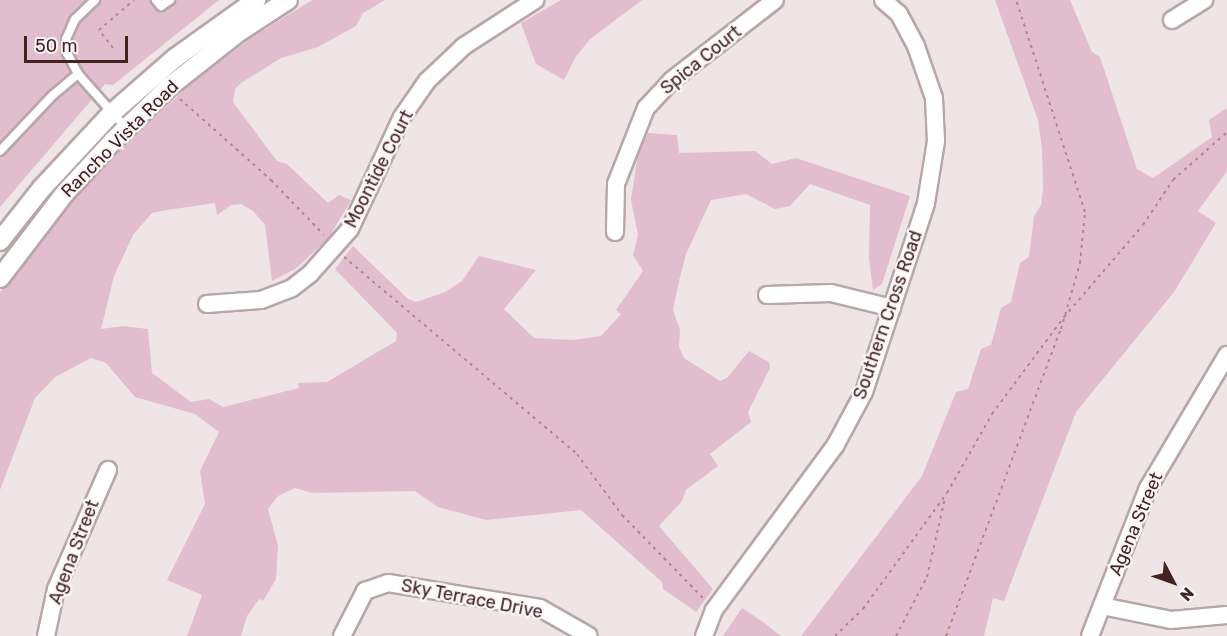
<!DOCTYPE html>
<style>
body{margin:0}
#map{position:relative;width:1227px;height:636px;overflow:hidden;background:#efe5e7;font-family:Rubik,sans-serif}
div>[style]{position:absolute}
.green>*{inset:0;background:#e1bdcd}
.path>*{height:2px;margin-top:-1px;transform-origin:0;background:repeating-linear-gradient(90deg,#b58485 0 3px,transparent 0 7.5px)}
.roads{filter:drop-shadow(2px 0 #b8a7a8) drop-shadow(-2px 0 #b8a7a8) drop-shadow(0 2px #b8a7a8) drop-shadow(0 -2px #b8a7a8)}
.lane>*{height:8px;margin:-4px;padding:0 4px;transform-origin:4px;border-radius:4px;background:#fff}
.street>*{height:16px;margin:-8px;padding:0 8px;transform-origin:8px;border-radius:8px;background:#fff}
.secondary>*{height:18px;margin:-9px;padding:0 9px;transform-origin:9px;border-radius:9px;background:#fff}
span{translate:-50% -50%;white-space:nowrap;text-align:center;line-height:1.15;-webkit-text-stroke:5px #fbf6f7;paint-order:stroke}
.street-label{font-size:18px;color:#432322}
.north{position:absolute;left:1143px;top:552px;width:60px;height:60px;-webkit-text-stroke:4px #fbf6f7;paint-order:stroke;rotate:131deg;font-size:16px;font-weight:700;line-height:24px;text-align:center;color:#432322}
.north::after{content:'';display:block;margin:auto;width:21px;height:27px;background:#432322;clip-path:polygon(50% 0,100% 100%,50% 72%,0 100%)}
.scale{position:absolute;left:24px;top:36px;width:104px;height:27px;box-sizing:border-box;border:3px solid #432322;border-top:0;padding-left:8px;font-size:18px;line-height:21px;white-space:nowrap;color:#432322;-webkit-text-stroke:4px #fbf6f7;paint-order:stroke}
</style>
<div id="map">
<div class="green">
<div style="clip-path:polygon(0 0,219px 0,113px 85px,105px 84px,0 207px)"></div>
<div style="clip-path:polygon(312px 0,385px 0,363px 13px,356px 26px,318px 47px,281px 58px,241px 83px,235px 89px,233px 102px,277px 161px,287px 164px,328px 203px,339px 195px,351px 200px,328px 239px,295px 269px,272px 281px,265px 225px,253px 211px,241px 204px,231px 205px,217px 215px,215px 203px,167px 210px,152px 213px,133px 235px,114px 276px,101px 329px,123px 326px,148px 329px,152px 373px,191px 402px,209px 399px,223px 407px,299px 388px,298px 383px,327px 382px,396px 341px,397px 333px,335px 269px,353px 246px,408px 299px,416px 302px,445px 292px,462px 281px,479px 256px,536px 270px,504px 309px,534px 338px,572px 340px,601px 336px,621px 314px,616px 310px,643px 271px,633px 255px,638px 235px,631px 200px,638px 155px,648px 133px,677px 135px,679px 153px,755px 151px,772px 164px,796px 158px,910px 196px,882px 284px,873px 290px,869px 259px,870px 205px,810px 184px,790px 206px,775px 209px,746px 194px,711px 200px,686px 254px,679px 281px,673px 310px,680px 330px,679px 347px,684px 358px,720px 381px,727px 378px,749px 351px,769px 362px,770px 368px,748px 412px,751px 422px,710px 454px,718px 466px,686px 490px,682px 501px,659px 526px,713px 589px,696px 612px,663px 589px,662px 582px,581px 510px,486px 520px,438px 507px,415px 491px,312px 493px,295px 488px,278px 496px,268px 509px,278px 546px,276px 579px,263px 601px,259px 599px,247px 616px,241px 636px,187px 636px,202px 595px,167px 580px,205px 504px,200px 471px,219px 432px,195px 414px,135px 397px,106px 363px,91px 358px,55px 377px,35px 398px,0 490px,0 292px,59px 214px,127px 143px,192px 83px,251px 38px)"></div>
<div style="clip-path:polygon(561px 0,642px 0,590px 39px,575px 58px,564px 80px,536px 64px,521px 23px)"></div>
<div style="clip-path:polygon(995px 0,1070px 0,1092px 52px,1100px 57px,1137px 169px,1153px 178px,1212px 137px,1209px 120px,1227px 108px,1227px 171px,1198px 211px,1216px 223px,1174px 292px,1076px 412px,1004px 601px,993px 598px,984px 636px,801px 636px,922px 476px,956px 392px,968px 389px,981px 349px,991px 345px,1001px 308px,1011px 302px,1020px 263px,1029px 257px,1034px 216px,1041px 205px,1043px 189px,1042px 148px,1038px 120px)"></div>
<div style="clip-path:polygon(742px 608px,763px 622px,781px 636px,723px 636px)"></div>
</div>
<div class="path">
<div style="left:113px;top:48px;width:23px;rotate:-128deg"></div>
<div style="left:99px;top:30px;width:46px;rotate:-40.6deg"></div>
<div style="left:180px;top:99px;width:122px;rotate:41.7deg"></div>
<div style="left:271px;top:180px;width:76px;rotate:46.1deg"></div>
<div style="left:344px;top:257px;width:305px;rotate:40.2deg"></div>
<div style="left:577px;top:454px;width:76px;rotate:53.6deg"></div>
<div style="left:622px;top:515px;width:117px;rotate:45.7deg"></div>
<div style="left:835px;top:636px;width:39px;rotate:-44deg"></div>
<div style="left:863px;top:609px;width:143px;rotate:-54.1deg"></div>
<div style="left:947px;top:493px;width:91px;rotate:-60.3deg"></div>
<div style="left:992px;top:414px;width:121px;rotate:-53.4deg"></div>
<div style="left:1064px;top:317px;width:121px;rotate:-49.3deg"></div>
<div style="left:1143px;top:225px;width:54px;rotate:-56.3deg"></div>
<div style="left:1173px;top:180px;width:72px;rotate:-41.6deg"></div>
<div style="left:896px;top:636px;width:67px;rotate:-62.3deg"></div>
<div style="left:927px;top:577px;width:81px;rotate:-77.2deg"></div>
<div style="left:946px;top:636px;width:328px;rotate:-69.5deg"></div>
<div style="left:1061px;top:329px;width:69px;rotate:-73.9deg"></div>
<div style="left:1080px;top:263px;width:51px;rotate:-84.4deg"></div>
<div style="left:1085px;top:212px;width:223px;rotate:-108deg"></div>
</div>
<div class="roads">
<div class="lane">
<div style="left:95px;top:0;width:28px;rotate:136deg"></div>
<div style="left:75px;top:19px;width:22px;rotate:114deg"></div>
<div style="left:66px;top:39px;width:14px;rotate:86deg"></div>
<div style="left:67px;top:53px;width:24px;rotate:62deg"></div>
<div style="left:78px;top:74px;width:72px;rotate:48.4deg"></div>
<div style="left:156px;top:0;width:8px;rotate:50deg"></div>
<div style="left:161px;top:6px;width:11px;rotate:-34deg"></div>
<div style="left:0;top:151px;width:77px;rotate:-46.6deg"></div>
<div style="left:53px;top:95px;width:33px;rotate:-40deg"></div>
</div>
<div class="street">
<div style="left:1172px;top:20px;width:38px;rotate:-32deg"></div>
<div style="left:615px;top:232px;width:48px;rotate:-88.8deg"></div>
<div style="left:616px;top:184px;width:82px;rotate:-68.5deg"></div>
<div style="left:646px;top:108px;width:38px;rotate:-47deg"></div>
<div style="left:672px;top:80px;width:130px;rotate:-37.8deg"></div>
<div style="left:767px;top:295px;width:64px;rotate:-1.8deg"></div>
<div style="left:831px;top:293px;width:63px;rotate:13.8deg"></div>
<div style="left:207px;top:304px;width:54px;rotate:-4.2deg"></div>
<div style="left:261px;top:300px;width:33px;rotate:-21deg"></div>
<div style="left:292px;top:288px;width:23px;rotate:-38deg"></div>
<div style="left:310px;top:274px;width:60px;rotate:-48.4deg"></div>
<div style="left:350px;top:229px;width:123px;rotate:-65.1deg"></div>
<div style="left:402px;top:117px;width:44px;rotate:-55.2deg"></div>
<div style="left:427px;top:81px;width:51px;rotate:-43.4deg"></div>
<div style="left:464px;top:46px;width:85px;rotate:-32.9deg"></div>
<div style="left:1102px;top:606px;width:70px;rotate:11.5deg"></div>
<div style="left:1171px;top:620px;width:56px;rotate:-5.1deg"></div>
<div style="left:46px;top:636px;width:48px;rotate:-78deg"></div>
<div style="left:56px;top:589px;width:130px;rotate:-66.4deg"></div>
<div style="left:342px;top:636px;width:51px;rotate:-62.9deg"></div>
<div style="left:365px;top:591px;width:24px;rotate:-19deg"></div>
<div style="left:388px;top:583px;width:154px;rotate:9.3deg"></div>
<div style="left:540px;top:608px;width:56px;rotate:29.7deg"></div>
<div style="left:704px;top:636px;width:28px;rotate:-69deg"></div>
<div style="left:714px;top:610px;width:204px;rotate:-53.6deg"></div>
<div style="left:835px;top:446px;width:61px;rotate:-61.8deg"></div>
<div style="left:864px;top:392px;width:199px;rotate:-71.8deg"></div>
<div style="left:926px;top:203px;width:63px;rotate:-80.8deg"></div>
<div style="left:936px;top:141px;width:43px;rotate:-92.7deg"></div>
<div style="left:934px;top:98px;width:55px;rotate:-109.1deg"></div>
<div style="left:916px;top:46px;width:36px;rotate:-118deg"></div>
<div style="left:899px;top:14px;width:21px;rotate:-139deg"></div>
<div style="left:1090px;top:636px;width:159px;rotate:-68.6deg"></div>
<div style="left:1148px;top:488px;width:155px;rotate:-59.3deg"></div>
</div>
<div class="secondary">
<div style="left:0;top:241px;width:68px;rotate:-51.6deg"></div>
<div style="left:42px;top:188px;width:103px;rotate:-47deg"></div>
<div style="left:112px;top:113px;width:84px;rotate:-41.1deg"></div>
<div style="left:175px;top:58px;width:100px;rotate:-35.6deg"></div>
<div style="left:0;top:278px;width:107px;rotate:-52.6deg"></div>
<div style="left:65px;top:193px;width:71px;rotate:-47.3deg"></div>
<div style="left:113px;top:141px;width:78px;rotate:-44deg"></div>
<div style="left:169px;top:87px;width:85px;rotate:-38.3deg"></div>
<div style="left:236px;top:34px;width:62px;rotate:-33.2deg"></div>
</div>
</div>
<div class="street-label">
<span style="left:701px;top:60px;rotate:-39deg">Spica Court</span>
<span style="left:120px;top:139px;rotate:-45deg">Rancho Vista Road</span>
<span style="left:379px;top:169px;rotate:-63deg">Moontide Court</span>
<span style="left:888px;top:315px;rotate:-71deg">Southern Cross Road</span>
<span style="left:1136px;top:524px;rotate:-67deg">Agena Street</span>
<span style="left:74px;top:552px;rotate:-69deg">Agena Street</span>
<span style="left:472px;top:599px;rotate:11deg">Sky Terrace Drive</span>
</div>
<div class="north">N</div>
<div class="scale">50 m</div>
</div>
